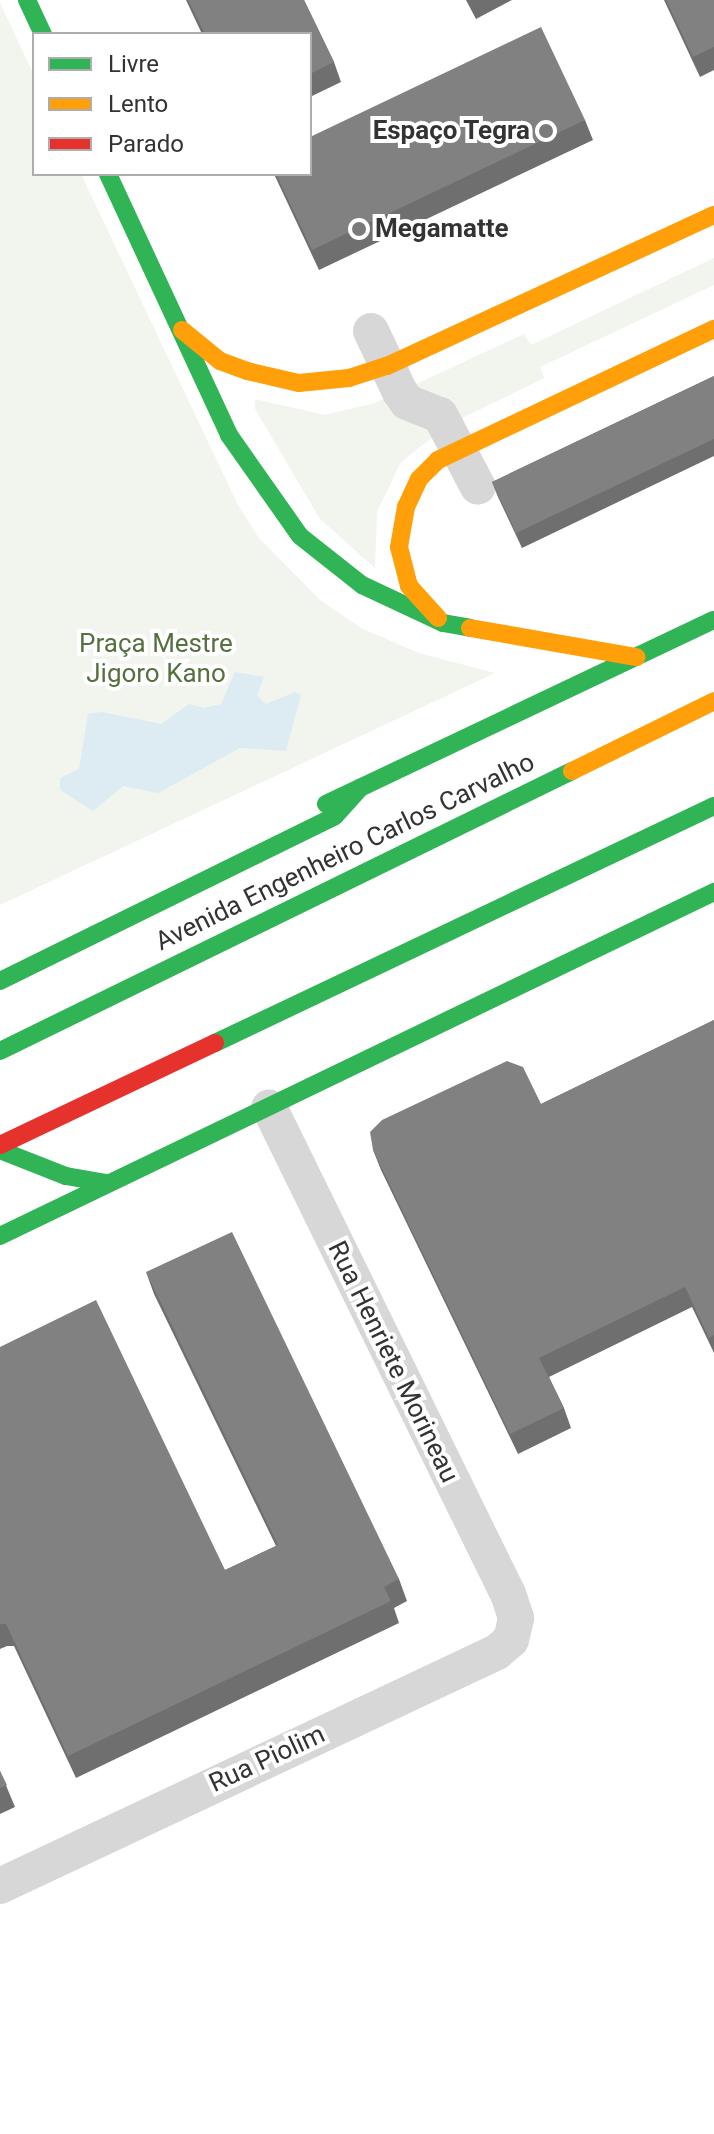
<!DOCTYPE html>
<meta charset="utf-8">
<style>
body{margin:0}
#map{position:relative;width:714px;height:2134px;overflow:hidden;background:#fff;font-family:Roboto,sans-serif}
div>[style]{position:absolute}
.green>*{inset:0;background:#f1f5ed}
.water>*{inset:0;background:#ddebf3}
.street>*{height:36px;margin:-18px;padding:0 18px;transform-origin:18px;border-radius:18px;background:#d7d7d7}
.fast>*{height:18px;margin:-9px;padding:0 9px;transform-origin:9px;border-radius:9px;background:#30b455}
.slow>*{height:18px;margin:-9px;padding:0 9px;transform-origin:9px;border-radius:9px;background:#ff9f0a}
.jam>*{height:18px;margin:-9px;padding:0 9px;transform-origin:9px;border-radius:9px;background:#e5322d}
.wall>*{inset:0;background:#6f6f6f}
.building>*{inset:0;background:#818181}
.dots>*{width:22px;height:22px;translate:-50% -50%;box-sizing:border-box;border:4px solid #fff;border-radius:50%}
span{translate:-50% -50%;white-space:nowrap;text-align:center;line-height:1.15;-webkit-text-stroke:8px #fff;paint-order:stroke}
.poi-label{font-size:26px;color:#333;font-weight:700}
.right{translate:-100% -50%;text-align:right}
.left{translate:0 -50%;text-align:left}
.park-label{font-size:26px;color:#56703f}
.street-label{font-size:26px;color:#333}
.legend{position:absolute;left:32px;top:32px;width:280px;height:144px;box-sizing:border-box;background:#fff;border:2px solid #adadad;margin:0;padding:10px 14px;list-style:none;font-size:24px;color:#333}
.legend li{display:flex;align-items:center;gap:16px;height:40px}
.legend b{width:40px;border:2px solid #adadad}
</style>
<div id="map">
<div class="green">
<div style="clip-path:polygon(0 3px,34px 75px,34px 174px,81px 174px,238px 505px,259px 538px,321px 601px,363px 629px,419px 653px,495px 673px,0 905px)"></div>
<div style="clip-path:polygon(714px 258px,714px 285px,540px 367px,544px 378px,448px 425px,401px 462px,377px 512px,375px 568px,320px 519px,255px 409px,255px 399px,325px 415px,375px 403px,524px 334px,531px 345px)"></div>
</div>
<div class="water">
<div style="clip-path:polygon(235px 672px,264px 677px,257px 695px,266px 704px,295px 692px,301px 695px,286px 751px,240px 748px,158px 793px,123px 786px,93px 811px,60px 790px,60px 778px,79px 769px,88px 714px,102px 712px,161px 724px,189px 704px,204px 708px,221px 704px)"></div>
</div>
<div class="street">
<div style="left:371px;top:331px;width:68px;rotate:64.6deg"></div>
<div style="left:400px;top:392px;width:12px;rotate:55deg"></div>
<div style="left:407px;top:402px;width:35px;rotate:22deg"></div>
<div style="left:440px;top:415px;width:81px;rotate:62.2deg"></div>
<div style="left:0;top:1886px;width:549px;rotate:-25.21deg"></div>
<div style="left:497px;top:1652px;width:18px;rotate:-41deg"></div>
<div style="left:511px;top:1640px;width:23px;rotate:-77deg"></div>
<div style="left:516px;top:1618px;width:25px;rotate:-108deg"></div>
<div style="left:508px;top:1594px;width:542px;rotate:-116.14deg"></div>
</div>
<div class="fast">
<div style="left:27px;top:0;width:38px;rotate:65deg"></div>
<div style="left:108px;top:174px;width:288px;rotate:65.1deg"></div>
<div style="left:229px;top:435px;width:123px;rotate:54.9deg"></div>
<div style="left:300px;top:536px;width:79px;rotate:38.3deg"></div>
<div style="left:362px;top:585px;width:89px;rotate:25.1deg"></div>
<div style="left:443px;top:623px;width:27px;rotate:10deg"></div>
<div style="left:326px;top:804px;width:429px;rotate:-25.4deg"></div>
<div style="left:0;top:981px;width:373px;rotate:-26.2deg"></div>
<div style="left:335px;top:816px;width:38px;rotate:-48deg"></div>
<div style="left:215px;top:1043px;width:552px;rotate:-25.41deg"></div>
<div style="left:0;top:1051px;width:637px;rotate:-26.08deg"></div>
<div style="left:0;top:1150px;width:71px;rotate:21.5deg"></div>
<div style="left:66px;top:1176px;width:41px;rotate:9.9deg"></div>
<div style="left:0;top:1236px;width:793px;rotate:-25.72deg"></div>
</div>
<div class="slow">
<div style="left:182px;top:330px;width:49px;rotate:39.2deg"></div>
<div style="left:220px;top:361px;width:29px;rotate:20deg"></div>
<div style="left:247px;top:371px;width:53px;rotate:13deg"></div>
<div style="left:299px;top:383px;width:50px;rotate:-5.7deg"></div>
<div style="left:349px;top:378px;width:40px;rotate:-18deg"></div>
<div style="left:387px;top:366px;width:360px;rotate:-24.8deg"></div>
<div style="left:438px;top:618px;width:43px;rotate:-132.2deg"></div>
<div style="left:409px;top:586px;width:40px;rotate:-104.4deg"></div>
<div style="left:399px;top:547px;width:41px;rotate:-80.1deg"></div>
<div style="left:406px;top:507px;width:31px;rotate:-65deg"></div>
<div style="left:419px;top:479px;width:27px;rotate:-45deg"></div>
<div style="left:438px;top:460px;width:306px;rotate:-25.4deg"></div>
<div style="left:470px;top:628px;width:169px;rotate:9.9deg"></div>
<div style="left:572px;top:771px;width:158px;rotate:-26.2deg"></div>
</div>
<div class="jam">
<div style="left:0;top:1145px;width:238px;rotate:-25.4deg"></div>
</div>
<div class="wall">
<div style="clip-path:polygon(186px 0,304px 0,334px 62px,341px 82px,310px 97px,310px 34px,202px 34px)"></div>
<div style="clip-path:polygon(466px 0,512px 0,476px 19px)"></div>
<div style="clip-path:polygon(664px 0,714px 0,714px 70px,700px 77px)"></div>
<div style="clip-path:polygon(585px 120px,593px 140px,319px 270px,274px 174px,310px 174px)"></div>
<div style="clip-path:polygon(714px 376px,714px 456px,522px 548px,498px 497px,492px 482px)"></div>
<div style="clip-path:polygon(714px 1020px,714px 1353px,692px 1307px,549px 1377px,564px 1408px,571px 1428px,518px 1454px,381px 1170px,373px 1150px,541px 1104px)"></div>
<div style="clip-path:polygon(146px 1272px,399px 1579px,407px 1601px,394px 1608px,399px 1623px,76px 1778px,14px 1646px,7px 1646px,0 1649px,0 1347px,225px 1570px,276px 1546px,154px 1294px)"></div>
<div style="clip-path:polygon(0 1771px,15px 1807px,0 1814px)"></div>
</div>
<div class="building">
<div style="clip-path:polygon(188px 0,304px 0,334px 62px,310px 74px,310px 34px,205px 34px)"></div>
<div style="clip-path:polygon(666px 0,714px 0,714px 47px,693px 57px)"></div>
<div style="clip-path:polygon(541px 27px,585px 120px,312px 250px,276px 174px,310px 174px,310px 137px)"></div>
<div style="clip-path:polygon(714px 376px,714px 439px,516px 533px,492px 482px)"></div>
<div style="clip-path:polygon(714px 1020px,714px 1335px,709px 1338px,685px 1287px,539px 1358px,564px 1408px,510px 1434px,373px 1150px,370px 1132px,382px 1120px,507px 1061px,523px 1067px,541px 1104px)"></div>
<div style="clip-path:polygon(232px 1232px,399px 1579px,384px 1587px,391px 1601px,68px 1756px,6px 1624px,0 1624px,0 1347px,96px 1300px,225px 1570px,278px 1545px,146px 1272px)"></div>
<div style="clip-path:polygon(0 1771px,7px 1785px,0 1788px)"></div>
</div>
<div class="dots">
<div style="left:546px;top:131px;background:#7a7a7a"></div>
<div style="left:359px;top:229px;background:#7a7a7a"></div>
</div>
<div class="poi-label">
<span class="right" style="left:530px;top:131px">Espaço Tegra</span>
<span class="left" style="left:375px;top:229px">Megamatte</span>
</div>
<div class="park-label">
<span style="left:156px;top:659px">Praça Mestre<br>Jigoro Kano</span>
</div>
<div class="street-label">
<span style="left:345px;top:852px;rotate:-26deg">Avenida Engenheiro Carlos Carvalho</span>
<span style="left:393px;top:1362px;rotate:64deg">Rua Henriete Morineau</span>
<span style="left:267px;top:1759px;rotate:-25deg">Rua Piolim</span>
</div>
<ul class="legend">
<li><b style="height:10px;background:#30b455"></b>Livre</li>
<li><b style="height:10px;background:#ff9f0a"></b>Lento</li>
<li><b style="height:10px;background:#e5322d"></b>Parado</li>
</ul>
</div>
